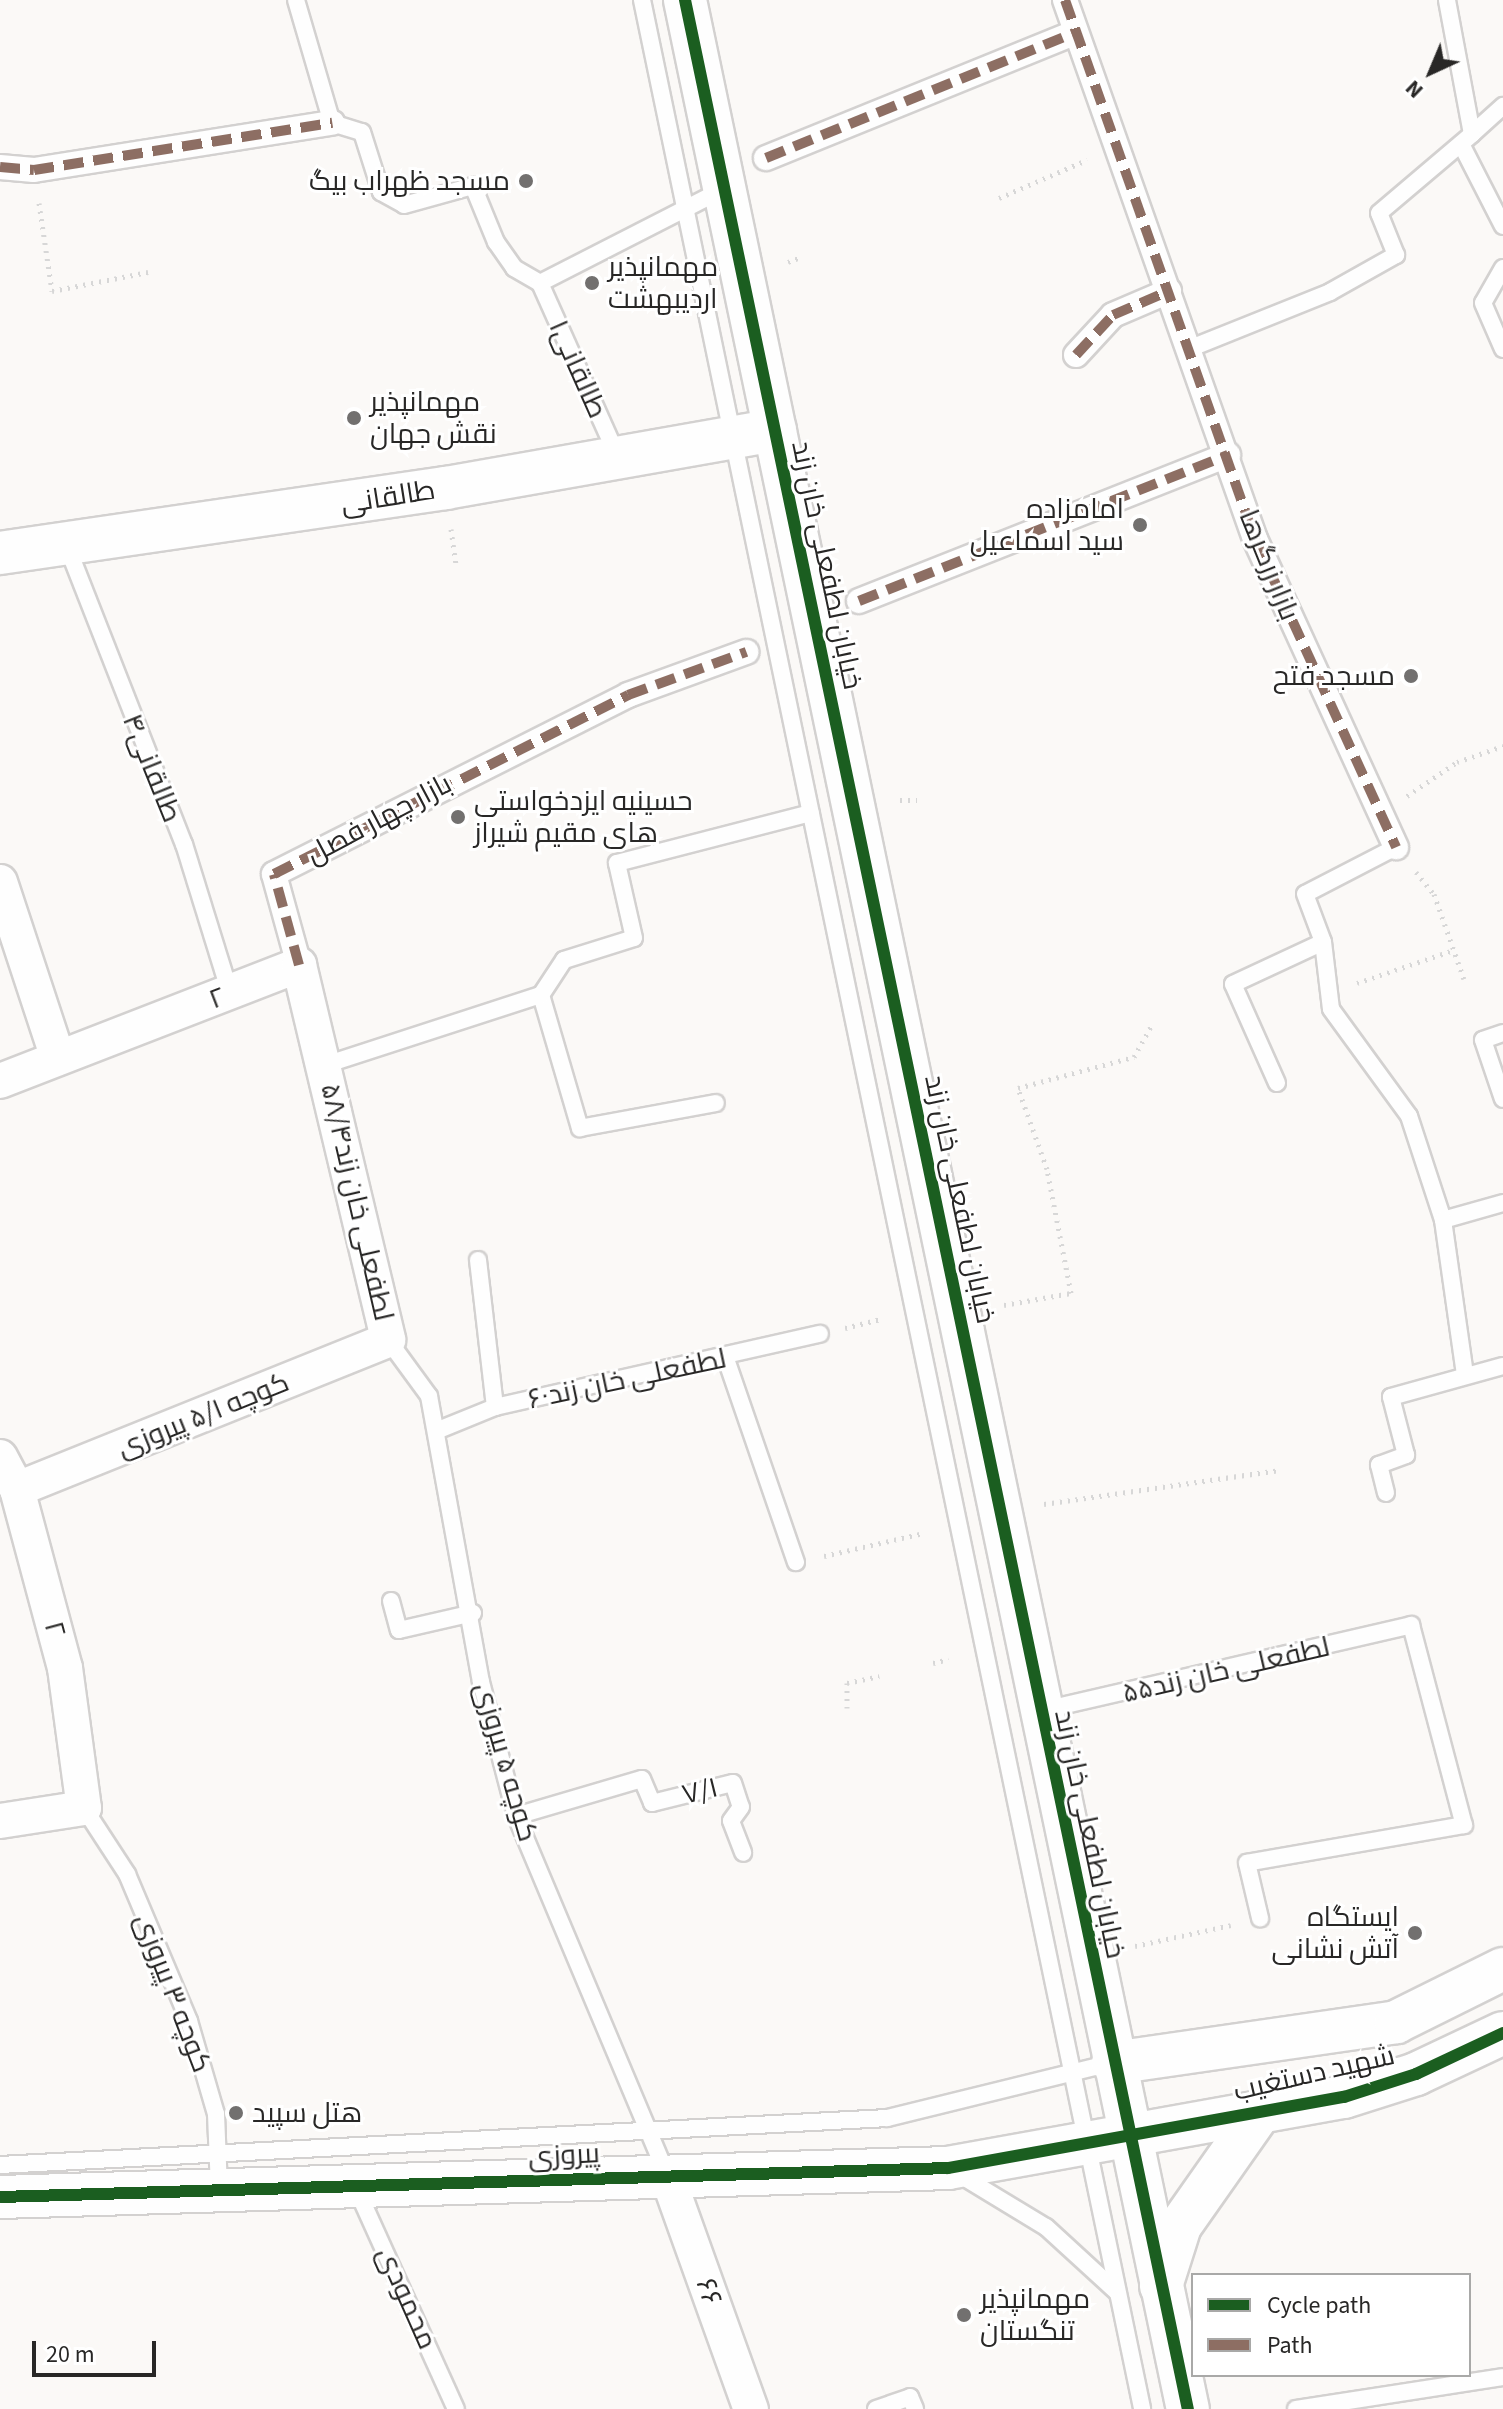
<!DOCTYPE html>
<meta charset="utf-8">
<style>
body{margin:0}
#map{position:relative;width:1503px;height:2409px;overflow:hidden;background:#fbf9f7;font-family:"Source Sans 3",Cairo,sans-serif}
div>[style]{position:absolute}
.path>*{height:5px;margin-top:-2.5px;transform-origin:0;background:repeating-linear-gradient(90deg,#d7d7d7 0 2px,transparent 0 8px)}
.roads{filter:drop-shadow(2px 0 #d3d1d0) drop-shadow(-2px 0 #d3d1d0) drop-shadow(0 2px #d3d1d0) drop-shadow(0 -2px #d3d1d0)}
.service>*{height:16px;margin:-8px;padding:0 8px;transform-origin:8px;border-radius:8px;background:#fefefe}
.pedestrian>*{height:24px;margin:-12px;padding:0 12px;transform-origin:12px;border-radius:12px;background:#fefefe}
.minor>*{height:34px;margin:-17px;padding:0 17px;transform-origin:17px;border-radius:17px;background:#fefefe}
.tertiary>*{height:42px;margin:-21px;padding:0 21px;transform-origin:21px;border-radius:21px;background:#fefefe}
.quiet>*{height:10px;margin-top:-5px;transform-origin:0;background:repeating-linear-gradient(90deg,#8d6e63 0 20px,transparent 0 30px)}
.cycleway>*{height:12px;margin:-6px;padding:0 6px;transform-origin:6px;border-radius:6px;background:#1b5e20}
.dots>*{width:22px;height:22px;translate:-50% -50%;box-sizing:border-box;border:4px solid #fff;border-radius:50%}
span{translate:-50% -50%;white-space:nowrap;text-align:center;line-height:1.15;-webkit-text-stroke:6px #fff;paint-order:stroke}
.poi-label{font-size:28px;color:#282726}
.right{translate:-100% -50%;text-align:right}
.left{translate:0 -50%;text-align:left}
.street-label{font-size:28px;color:#282726}
.legend{position:absolute;left:1191px;top:2273px;width:280px;height:104px;box-sizing:border-box;background:#fff;border:2px solid #a9a9a8;margin:0;padding:10px 14px;list-style:none;font-size:24px;color:#282726}
.legend li{display:flex;align-items:center;gap:16px;height:40px}
.legend b{width:40px;border:2px solid #a9a9a8}
.north{position:absolute;left:1391px;top:32px;width:80px;height:80px;-webkit-text-stroke:6px #fff;paint-order:stroke;rotate:224deg;font-size:22px;font-weight:700;line-height:32px;text-align:center;color:#282726}
.north::after{content:'';display:block;margin:auto;width:28px;height:36px;background:#282726;clip-path:polygon(50% 0,100% 100%,50% 72%,0 100%)}
.scale{position:absolute;left:32px;top:2341px;width:124px;height:36px;box-sizing:border-box;border:4px solid #282726;border-top:0;padding-left:10px;font-size:24px;line-height:28px;white-space:nowrap;color:#282726;-webkit-text-stroke:6px #fff;paint-order:stroke}
</style>
<div id="map">
<div class="path">
<div style="left:999px;top:198px;width:96px;rotate:-23.4deg"></div>
<div style="left:39px;top:203px;width:89px;rotate:81.6deg"></div>
<div style="left:52px;top:291px;width:98px;rotate:-11.2deg"></div>
<div style="left:788px;top:262px;width:14px;rotate:-21deg"></div>
<div style="left:451px;top:529px;width:37px;rotate:82deg"></div>
<div style="left:1407px;top:796px;width:60px;rotate:-34.2deg"></div>
<div style="left:1457px;top:762px;width:49px;rotate:-19.2deg"></div>
<div style="left:900px;top:800px;width:17px"></div>
<div style="left:1416px;top:872px;width:28px;rotate:51deg"></div>
<div style="left:1434px;top:894px;width:90px;rotate:70.6deg"></div>
<div style="left:1357px;top:983px;width:102px;rotate:-18.8deg"></div>
<div style="left:1004px;top:1305px;width:68px;rotate:-10.2deg"></div>
<div style="left:1071px;top:1293px;width:126px;rotate:-101deg"></div>
<div style="left:1047px;top:1169px;width:86px;rotate:-109.7deg"></div>
<div style="left:1018px;top:1088px;width:120px;rotate:-15deg"></div>
<div style="left:1134px;top:1057px;width:35px;rotate:-61deg"></div>
<div style="left:845px;top:1328px;width:37px;rotate:-14deg"></div>
<div style="left:1044px;top:1504px;width:239px;rotate:-8.2deg"></div>
<div style="left:824px;top:1556px;width:103px;rotate:-13deg"></div>
<div style="left:933px;top:1663px;width:16px;rotate:-14deg"></div>
<div style="left:847px;top:1708px;width:25px;rotate:-90deg"></div>
<div style="left:847px;top:1683px;width:33px;rotate:-12deg"></div>
<div style="left:1135px;top:1946px;width:98px;rotate:-12.3deg"></div>
</div>
<div class="roads">
<div class="service">
<div style="left:296px;top:0;width:128px;rotate:73.7deg"></div>
<div style="left:332px;top:123px;width:31px;rotate:17deg"></div>
<div style="left:362px;top:132px;width:63px;rotate:72.4deg"></div>
<div style="left:381px;top:192px;width:26px;rotate:29deg"></div>
<div style="left:404px;top:205px;width:72px;rotate:-15.4deg"></div>
<div style="left:473px;top:186px;width:61px;rotate:67.7deg"></div>
<div style="left:496px;top:242px;width:32px;rotate:55deg"></div>
<div style="left:514px;top:268px;width:30px;rotate:30deg"></div>
<div style="left:642px;top:0;width:2460px;rotate:78.27deg"></div>
<div style="left:1472px;top:134px;width:42px;rotate:-42.1deg"></div>
<div style="left:1461px;top:144px;width:92px;rotate:62.9deg"></div>
<div style="left:1503px;top:268px;width:40px;rotate:119.7deg"></div>
<div style="left:1483px;top:303px;width:50px;rotate:66.5deg"></div>
<div style="left:540px;top:283px;width:207px;rotate:-27.1deg"></div>
<div style="left:540px;top:283px;width:188px;rotate:65.9deg"></div>
<div style="left:1191px;top:348px;width:150px;rotate:-21.9deg"></div>
<div style="left:1330px;top:292px;width:76px;rotate:-29.3deg"></div>
<div style="left:1396px;top:255px;width:45px;rotate:-112deg"></div>
<div style="left:1379px;top:213px;width:122px;rotate:-40.3deg"></div>
<div style="left:1472px;top:134px;width:136px;rotate:-100.6deg"></div>
<div style="left:67px;top:546px;width:320px;rotate:68.6deg"></div>
<div style="left:184px;top:844px;width:156px;rotate:72.8deg"></div>
<div style="left:1396px;top:847px;width:102px;rotate:152.7deg"></div>
<div style="left:1305px;top:894px;width:51px;rotate:69.4deg"></div>
<div style="left:1323px;top:942px;width:67px;rotate:83.2deg"></div>
<div style="left:1331px;top:1009px;width:132px;rotate:53.9deg"></div>
<div style="left:1409px;top:1116px;width:109px;rotate:71.9deg"></div>
<div style="left:1443px;top:1220px;width:62px;rotate:-15.8deg"></div>
<div style="left:541px;top:995px;width:139px;rotate:73.7deg"></div>
<div style="left:580px;top:1128px;width:138px;rotate:-10.4deg"></div>
<div style="left:1503px;top:1033px;width:21px;rotate:161deg"></div>
<div style="left:1483px;top:1040px;width:62px;rotate:71.3deg"></div>
<div style="left:325px;top:1065px;width:227px;rotate:-18deg"></div>
<div style="left:541px;top:995px;width:42px;rotate:-56.7deg"></div>
<div style="left:564px;top:960px;width:73px;rotate:-17.4deg"></div>
<div style="left:634px;top:938px;width:77px;rotate:-102.8deg"></div>
<div style="left:617px;top:863px;width:200px;rotate:-14.5deg"></div>
<div style="left:1277px;top:1083px;width:108px;rotate:-114deg"></div>
<div style="left:1233px;top:984px;width:99px;rotate:-25deg"></div>
<div style="left:1443px;top:1220px;width:156px;rotate:81.9deg"></div>
<div style="left:478px;top:1260px;width:148px;rotate:83.4deg"></div>
<div style="left:388px;top:1340px;width:69px;rotate:53.8deg"></div>
<div style="left:429px;top:1396px;width:291px;rotate:79.7deg"></div>
<div style="left:481px;top:1682px;width:138px;rotate:75.4deg"></div>
<div style="left:516px;top:1816px;width:387px;rotate:67.2deg"></div>
<div style="left:726px;top:1359px;width:215px;rotate:71deg"></div>
<div style="left:436px;top:1431px;width:64px;rotate:-22.1deg"></div>
<div style="left:495px;top:1407px;width:333px;rotate:-12.7deg"></div>
<div style="left:1386px;top:1493px;width:29px;rotate:-104deg"></div>
<div style="left:1379px;top:1465px;width:29px;rotate:-20deg"></div>
<div style="left:1406px;top:1455px;width:60px;rotate:-104.5deg"></div>
<div style="left:1391px;top:1397px;width:116px;rotate:-15.5deg"></div>
<div style="left:391px;top:1601px;width:30px;rotate:75deg"></div>
<div style="left:399px;top:1630px;width:76px;rotate:-12.9deg"></div>
<div style="left:1044px;top:1710px;width:377px;rotate:-13deg"></div>
<div style="left:1411px;top:1625px;width:207px;rotate:75.2deg"></div>
<div style="left:1464px;top:1825px;width:220px;rotate:170.1deg"></div>
<div style="left:1247px;top:1863px;width:57px;rotate:76.7deg"></div>
<div style="left:84px;top:1808px;width:79px;rotate:56.9deg"></div>
<div style="left:127px;top:1874px;width:160px;rotate:67.1deg"></div>
<div style="left:189px;top:2021px;width:97px;rotate:73.8deg"></div>
<div style="left:216px;top:2114px;width:75px;rotate:87.7deg"></div>
<div style="left:516px;top:1816px;width:131px;rotate:-16.4deg"></div>
<div style="left:642px;top:1779px;width:26px;rotate:67deg"></div>
<div style="left:652px;top:1803px;width:83px;rotate:-13.9deg"></div>
<div style="left:733px;top:1783px;width:25px;rotate:72deg"></div>
<div style="left:741px;top:1807px;width:17px;rotate:126deg"></div>
<div style="left:731px;top:1821px;width:34px;rotate:69deg"></div>
<div style="left:0;top:2165px;width:888px;rotate:-3.03deg"></div>
<div style="left:887px;top:2118px;width:231px;rotate:-13.8deg"></div>
<div style="left:960px;top:2175px;width:100px;rotate:31.2deg"></div>
<div style="left:1046px;top:2227px;width:96px;rotate:42.5deg"></div>
<div style="left:357px;top:2190px;width:240px;rotate:65.7deg"></div>
<div style="left:876px;top:2409px;width:36px;rotate:-19deg"></div>
<div style="left:910px;top:2397px;width:13px;rotate:67deg"></div>
<div style="left:1296px;top:2409px;width:209px;rotate:-8.8deg"></div>
</div>
<div class="pedestrian">
<div style="left:1065px;top:0;width:572px;rotate:70.58deg"></div>
<div style="left:1255px;top:539px;width:339px;rotate:65.4deg"></div>
<div style="left:766px;top:158px;width:332px;rotate:-22.1deg"></div>
<div style="left:0;top:167px;width:34px;rotate:5deg"></div>
<div style="left:34px;top:170px;width:302px;rotate:-9deg"></div>
<div style="left:1076px;top:355px;width:54px;rotate:-47.2deg"></div>
<div style="left:1113px;top:315px;width:61px;rotate:-23.2deg"></div>
<div style="left:859px;top:601px;width:397px;rotate:-21.6deg"></div>
<div style="left:299px;top:965px;width:94px;rotate:-105.4deg"></div>
<div style="left:274px;top:874px;width:397px;rotate:-26.8deg"></div>
<div style="left:628px;top:695px;width:126px;rotate:-20deg"></div>
</div>
<div class="minor">
<div style="left:0;top:882px;width:185px;rotate:71.8deg"></div>
<div style="left:0;top:1081px;width:321px;rotate:-21.2deg"></div>
<div style="left:299px;top:965px;width:385px;rotate:76.6deg"></div>
<div style="left:388px;top:1340px;width:400px;rotate:158.1deg"></div>
<div style="left:0;top:1457px;width:36px;rotate:62deg"></div>
<div style="left:17px;top:1489px;width:185px;rotate:75deg"></div>
<div style="left:65px;top:1668px;width:141px;rotate:82.3deg"></div>
<div style="left:84px;top:1808px;width:85px;rotate:171.2deg"></div>
<div style="left:667px;top:2175px;width:249px;rotate:70.3deg"></div>
</div>
<div class="tertiary">
<div style="left:685px;top:0;width:2461px;rotate:78.21deg"></div>
<div style="left:0;top:553px;width:451px;rotate:-8.3deg"></div>
<div style="left:446px;top:488px;width:334px;rotate:-10deg"></div>
<div style="left:1113px;top:2063px;width:286px;rotate:-8.2deg"></div>
<div style="left:1396px;top:2022px;width:119px;rotate:-26.4deg"></div>
<div style="left:0;top:2197px;width:948px;rotate:-1.75deg"></div>
<div style="left:948px;top:2168px;width:402px;rotate:-10.2deg"></div>
<div style="left:1344px;top:2097px;width:76px;rotate:-17.7deg"></div>
<div style="left:1416px;top:2074px;width:96px;rotate:-25.2deg"></div>
<div style="left:1161px;top:2286px;width:63px;rotate:-72.4deg"></div>
<div style="left:1180px;top:2226px;width:139px;rotate:-54.9deg"></div>
</div>
</div>
<div class="quiet">
<div style="left:1065px;top:0;width:572px;rotate:70.58deg"></div>
<div style="left:1255px;top:539px;width:339px;rotate:65.4deg"></div>
<div style="left:766px;top:158px;width:332px;rotate:-22.1deg"></div>
<div style="left:0;top:167px;width:34px;rotate:5deg"></div>
<div style="left:34px;top:170px;width:302px;rotate:-9deg"></div>
<div style="left:1076px;top:355px;width:54px;rotate:-47.2deg"></div>
<div style="left:1113px;top:315px;width:61px;rotate:-23.2deg"></div>
<div style="left:859px;top:601px;width:397px;rotate:-21.6deg"></div>
<div style="left:299px;top:965px;width:94px;rotate:-105.4deg"></div>
<div style="left:274px;top:874px;width:397px;rotate:-26.8deg"></div>
<div style="left:628px;top:695px;width:126px;rotate:-20deg"></div>
</div>
<div class="cycleway">
<div style="left:685px;top:0;width:2461px;rotate:78.21deg"></div>
<div style="left:0;top:2197px;width:948px;rotate:-1.75deg"></div>
<div style="left:948px;top:2168px;width:402px;rotate:-10.2deg"></div>
<div style="left:1344px;top:2097px;width:76px;rotate:-17.7deg"></div>
<div style="left:1416px;top:2074px;width:96px;rotate:-25.2deg"></div>
</div>
<div class="dots">
<div style="left:526px;top:181px;background:#72706f"></div>
<div style="left:592px;top:283px;background:#72706f"></div>
<div style="left:354px;top:418px;background:#72706f"></div>
<div style="left:1140px;top:525px;background:#72706f"></div>
<div style="left:1411px;top:676px;background:#72706f"></div>
<div style="left:458px;top:817px;background:#72706f"></div>
<div style="left:1415px;top:1933px;background:#72706f"></div>
<div style="left:236px;top:2113px;background:#72706f"></div>
<div style="left:964px;top:2315px;background:#72706f"></div>
</div>
<div class="poi-label">
<span class="right" style="left:510px;top:181px">مسجد ظهراب بیگ</span>
<span class="left" style="left:608px;top:283px">مهمانپذیر<br>اردیبهشت</span>
<span class="left" style="left:370px;top:418px">مهمانپذیر<br>نقش جهان</span>
<span class="right" style="left:1124px;top:525px">امامزاده<br>سید اسماعیل</span>
<span class="right" style="left:1395px;top:676px">مسجد فتح</span>
<span class="left" style="left:474px;top:817px">حسینیه ایزدخواستی<br>های مقیم شیراز</span>
<span class="right" style="left:1399px;top:1933px">ایستگاه<br>آتش نشانی</span>
<span class="left" style="left:252px;top:2113px">هتل سپید</span>
<span class="left" style="left:980px;top:2315px">مهمانپذیر<br>تنگستان</span>
</div>
<div class="street-label">
<span style="left:578px;top:369px;rotate:66deg">طالقانی۱</span>
<span style="left:388px;top:497px;rotate:-9deg">طالقانی</span>
<span style="left:827px;top:565px;rotate:78deg">خیابان لطفعلی خان زند</span>
<span style="left:1269px;top:565px;rotate:68deg">بازار زرگرها</span>
<span style="left:152px;top:768px;rotate:68deg">طالقانی۴</span>
<span style="left:379px;top:819px;rotate:-28deg">بازار چهار فصل</span>
<span style="left:217px;top:998px;rotate:-21deg">۲</span>
<span style="left:960px;top:1199px;rotate:78deg">خیابان لطفعلی خان زند</span>
<span style="left:357px;top:1202px;rotate:77deg">لطفعلی خان زند۵۸/۴</span>
<span style="left:627px;top:1379px;rotate:-12deg">لطفعلی خان زند۶۰</span>
<span style="left:203px;top:1415px;rotate:-22deg">کوچه ۵/۱ پیروزی</span>
<span style="left:55px;top:1629px;rotate:75deg">۲</span>
<span style="left:1226px;top:1670px;rotate:-13deg">لطفعلی خان زند۵۵</span>
<span style="left:506px;top:1762px;rotate:74deg">کوچه ۵ پیروزی</span>
<span style="left:700px;top:1791px;rotate:-14deg">۷/۱</span>
<span style="left:1090px;top:1834px;rotate:78deg">خیابان لطفعلی خان زند</span>
<span style="left:173px;top:1993px;rotate:69deg">کوچه ۳ پیروزی</span>
<span style="left:1314px;top:2073px;rotate:-13deg">شهید دستغیب</span>
<span style="left:564px;top:2155px;rotate:-3deg">پیروزی</span>
<span style="left:709px;top:2292px;rotate:71deg">۶۶</span>
<span style="left:407px;top:2298px;rotate:66deg">محمودی</span>
</div>
<ul class="legend">
<li><b style="height:10px;background:#1b5e20"></b>Cycle path</li>
<li><b style="height:10px;background:#8d6e63"></b>Path</li>
</ul>
<div class="north">N</div>
<div class="scale">20 m</div>
</div>
